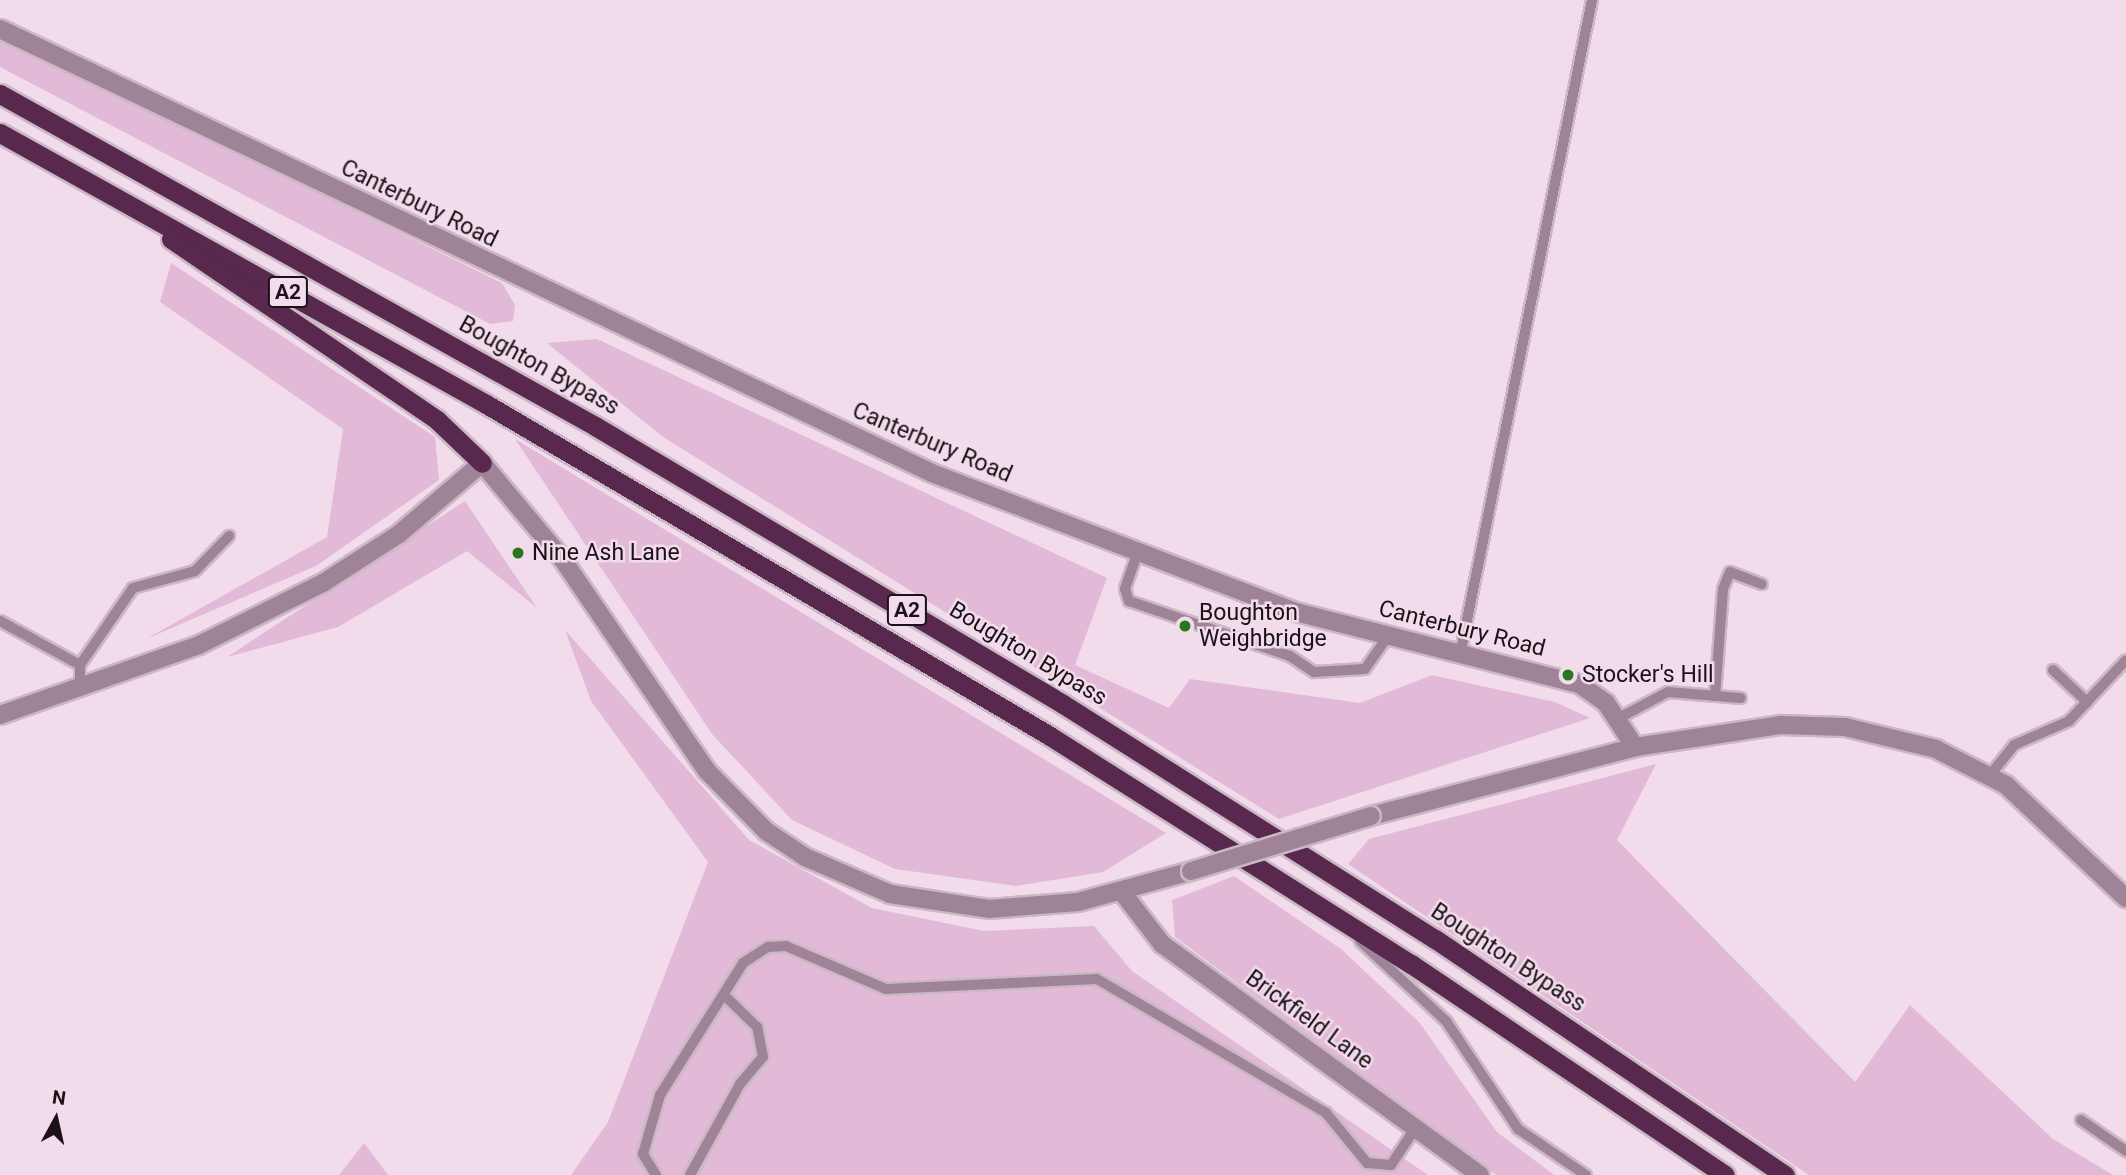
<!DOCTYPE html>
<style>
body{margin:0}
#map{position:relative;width:2126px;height:1175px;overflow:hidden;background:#f2dceb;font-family:Roboto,sans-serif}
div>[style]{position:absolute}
.green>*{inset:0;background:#e2b9d6}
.roads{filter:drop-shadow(2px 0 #cbb8c5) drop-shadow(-2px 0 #cbb8c5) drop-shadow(0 2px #cbb8c5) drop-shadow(0 -2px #cbb8c5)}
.service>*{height:10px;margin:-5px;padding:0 5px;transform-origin:5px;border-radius:5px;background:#9f8497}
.minor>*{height:18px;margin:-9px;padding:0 9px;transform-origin:9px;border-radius:9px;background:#9f8497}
.tertiary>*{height:18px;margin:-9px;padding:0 9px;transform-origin:9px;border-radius:9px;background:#9f8497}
.trunk>*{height:19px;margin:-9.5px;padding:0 9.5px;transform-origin:9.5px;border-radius:9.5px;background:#58284e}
.bridges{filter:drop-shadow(2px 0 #cbb8c5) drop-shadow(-2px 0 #cbb8c5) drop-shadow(0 2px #cbb8c5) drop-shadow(0 -2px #cbb8c5)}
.tertiary-bridge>*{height:18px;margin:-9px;padding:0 9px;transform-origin:9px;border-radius:9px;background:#9f8497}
.dots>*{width:19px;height:19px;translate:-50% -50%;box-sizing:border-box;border:4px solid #f2dceb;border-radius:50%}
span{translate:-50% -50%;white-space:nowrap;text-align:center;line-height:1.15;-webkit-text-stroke:5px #f2dceb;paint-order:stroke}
.shield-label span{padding:2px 5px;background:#f2dceb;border:2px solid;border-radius:5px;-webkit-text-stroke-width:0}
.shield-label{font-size:21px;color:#1a1218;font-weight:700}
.street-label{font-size:23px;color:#1a1218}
.poi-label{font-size:23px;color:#1a1218}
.left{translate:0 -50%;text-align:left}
.north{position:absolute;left:21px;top:1084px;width:70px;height:70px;-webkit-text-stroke:5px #f2dceb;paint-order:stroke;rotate:8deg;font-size:19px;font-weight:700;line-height:28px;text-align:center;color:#1a1218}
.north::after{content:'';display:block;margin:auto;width:24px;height:32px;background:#1a1218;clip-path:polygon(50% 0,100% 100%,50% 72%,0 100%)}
</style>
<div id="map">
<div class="green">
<div style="clip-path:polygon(0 36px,502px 283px,515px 305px,513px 321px,490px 324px,0 67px)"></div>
<div style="clip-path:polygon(171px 263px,435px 437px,439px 480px,316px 566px,146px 639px,327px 537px,343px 429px,160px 302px)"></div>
<div style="clip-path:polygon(597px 339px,1107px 578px,1075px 665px,1169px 708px,1190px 679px,1360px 703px,1432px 675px,1555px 702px,1590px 718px,1279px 819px,663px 437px,547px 343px)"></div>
<div style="clip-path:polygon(515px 439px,1166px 833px,1103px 872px,1016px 886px,895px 869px,792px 820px,712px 734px)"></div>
<div style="clip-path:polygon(465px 501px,537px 608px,467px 551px,338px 627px,227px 657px)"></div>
<div style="clip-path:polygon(565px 630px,749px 840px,872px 908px,984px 931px,1094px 926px,1132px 971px,1428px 1175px,571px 1175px,608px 1122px,708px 862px,591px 701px)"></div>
<div style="clip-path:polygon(1656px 764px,1617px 840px,1855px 1082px,1910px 1005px,2053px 1139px,2113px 1175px,1809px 1175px,1348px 864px,1369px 839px)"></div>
<div style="clip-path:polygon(1234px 876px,1341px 949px,1419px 1022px,1497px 1132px,1554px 1175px,1496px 1175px,1175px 937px,1172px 900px)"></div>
<div style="clip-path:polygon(364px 1143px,388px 1175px,339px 1175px)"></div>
</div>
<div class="roads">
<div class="service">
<div style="left:1137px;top:554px;width:37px;rotate:109deg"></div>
<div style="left:1125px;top:589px;width:13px;rotate:72deg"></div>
<div style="left:1129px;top:601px;width:170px;rotate:18.9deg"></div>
<div style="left:1290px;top:656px;width:29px;rotate:34deg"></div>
<div style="left:1314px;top:672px;width:51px;rotate:-3.4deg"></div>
<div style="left:1365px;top:669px;width:40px;rotate:-55.1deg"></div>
<div style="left:0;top:621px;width:91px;rotate:28.8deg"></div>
<div style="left:80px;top:665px;width:24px;rotate:90deg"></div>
<div style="left:1460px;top:655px;width:668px;rotate:-78.61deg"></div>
<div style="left:80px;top:665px;width:93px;rotate:-55.5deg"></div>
<div style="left:133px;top:588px;width:64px;rotate:-15.3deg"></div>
<div style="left:195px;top:571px;width:49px;rotate:-45.8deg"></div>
<div style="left:2053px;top:670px;width:47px;rotate:43.3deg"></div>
<div style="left:1715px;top:696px;width:107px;rotate:-85.7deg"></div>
<div style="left:1723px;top:589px;width:18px;rotate:-68deg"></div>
<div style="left:1730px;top:572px;width:34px;rotate:21deg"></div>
<div style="left:1619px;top:718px;width:55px;rotate:-28deg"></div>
<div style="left:1668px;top:692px;width:73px;rotate:4.7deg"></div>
<div style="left:1990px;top:775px;width:38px;rotate:-51deg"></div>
<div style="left:2014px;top:745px;width:60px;rotate:-23.6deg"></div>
<div style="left:2069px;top:721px;width:83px;rotate:-46.9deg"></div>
<div style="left:1360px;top:941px;width:117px;rotate:42.9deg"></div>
<div style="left:1446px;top:1021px;width:130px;rotate:56.3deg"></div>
<div style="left:1518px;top:1129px;width:82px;rotate:34.1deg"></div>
<div style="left:2081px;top:1120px;width:55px;rotate:34.6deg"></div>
<div style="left:656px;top:1175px;width:25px;rotate:-122deg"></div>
<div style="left:643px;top:1154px;width:61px;rotate:-73.9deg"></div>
<div style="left:660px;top:1095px;width:156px;rotate:-57.8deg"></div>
<div style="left:743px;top:963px;width:30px;rotate:-33deg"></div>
<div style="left:768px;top:947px;width:18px;rotate:-3deg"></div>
<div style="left:786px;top:946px;width:109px;rotate:23.3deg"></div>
<div style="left:886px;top:989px;width:211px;rotate:-2.7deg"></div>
<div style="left:1097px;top:979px;width:265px;rotate:30.3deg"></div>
<div style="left:1326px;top:1113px;width:65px;rotate:50.6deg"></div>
<div style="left:1367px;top:1163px;width:24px;rotate:5deg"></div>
<div style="left:1391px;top:1165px;width:45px;rotate:-56.7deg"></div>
<div style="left:690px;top:1175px;width:104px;rotate:-61.2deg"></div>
<div style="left:740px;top:1084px;width:35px;rotate:-50deg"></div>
<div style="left:763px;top:1057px;width:31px;rotate:-101deg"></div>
<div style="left:757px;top:1027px;width:43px;rotate:-135.9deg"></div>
</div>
<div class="minor">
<div style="left:0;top:715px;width:211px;rotate:-19.4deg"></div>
<div style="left:199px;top:645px;width:139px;rotate:-26.6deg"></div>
<div style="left:323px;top:583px;width:90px;rotate:-32.8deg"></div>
<div style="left:399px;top:534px;width:109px;rotate:-40.5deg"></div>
<div style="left:1122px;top:892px;width:66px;rotate:52.4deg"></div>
<div style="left:1162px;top:944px;width:393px;rotate:36deg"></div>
</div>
<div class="tertiary">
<div style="left:0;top:29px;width:1032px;rotate:25.47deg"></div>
<div style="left:932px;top:473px;width:390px;rotate:20.9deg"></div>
<div style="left:1296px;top:612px;width:292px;rotate:14.3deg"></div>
<div style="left:1579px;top:684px;width:33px;rotate:35deg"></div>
<div style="left:1606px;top:703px;width:53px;rotate:56.6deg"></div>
<div style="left:482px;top:463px;width:126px;rotate:50.1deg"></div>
<div style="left:563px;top:560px;width:255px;rotate:55.7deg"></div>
<div style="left:707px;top:771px;width:84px;rotate:45.5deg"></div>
<div style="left:766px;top:831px;width:47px;rotate:33.7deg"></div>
<div style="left:805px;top:857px;width:93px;rotate:23.5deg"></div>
<div style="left:890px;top:894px;width:100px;rotate:8.6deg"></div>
<div style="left:989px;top:909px;width:89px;rotate:-4.5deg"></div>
<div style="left:1078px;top:902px;width:117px;rotate:-15.3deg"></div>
<div style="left:1371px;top:816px;width:273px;rotate:-14.6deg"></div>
<div style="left:1635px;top:747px;width:148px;rotate:-8.6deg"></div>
<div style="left:1781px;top:725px;width:64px;rotate:1.8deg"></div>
<div style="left:1845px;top:727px;width:94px;rotate:13.6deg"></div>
<div style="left:1936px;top:749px;width:79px;rotate:27.2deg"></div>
<div style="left:2006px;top:785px;width:165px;rotate:43.3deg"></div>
</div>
<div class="trunk">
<div style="left:0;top:94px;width:681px;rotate:29.16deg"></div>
<div style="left:595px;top:426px;width:544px;rotate:30.71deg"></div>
<div style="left:1063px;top:704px;width:440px;rotate:32.3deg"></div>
<div style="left:1435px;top:939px;width:422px;rotate:34deg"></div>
<div style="left:0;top:133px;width:556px;rotate:29.14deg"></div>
<div style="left:486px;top:404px;width:654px;rotate:30.48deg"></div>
<div style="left:1050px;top:736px;width:427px;rotate:32.3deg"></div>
<div style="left:1411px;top:964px;width:378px;rotate:33.9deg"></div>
<div style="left:171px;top:239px;width:322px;rotate:34.2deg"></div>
<div style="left:437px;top:420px;width:62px;rotate:43.7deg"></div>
</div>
</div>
<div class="bridges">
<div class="tertiary-bridge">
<div style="left:1191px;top:871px;width:188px;rotate:-17deg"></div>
</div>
</div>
<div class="dots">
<div style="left:518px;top:553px;background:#28771f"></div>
<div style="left:1185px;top:626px;background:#28771f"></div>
<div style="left:1568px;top:675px;background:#28771f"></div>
</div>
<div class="shield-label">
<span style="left:288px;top:292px">A2</span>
<span style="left:907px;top:610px">A2</span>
</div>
<div class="street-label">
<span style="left:419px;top:204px;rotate:26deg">Canterbury Road</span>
<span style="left:539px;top:366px;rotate:29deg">Boughton Bypass</span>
<span style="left:932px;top:443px;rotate:23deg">Canterbury Road</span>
<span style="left:1462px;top:629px;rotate:14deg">Canterbury Road</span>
<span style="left:1028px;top:654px;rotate:31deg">Boughton Bypass</span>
<span style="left:1508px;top:958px;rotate:33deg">Boughton Bypass</span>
<span style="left:1309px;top:1020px;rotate:36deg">Brickfield Lane</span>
</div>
<div class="poi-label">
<span class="left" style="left:532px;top:553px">Nine Ash Lane</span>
<span class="left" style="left:1199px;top:626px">Boughton<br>Weighbridge</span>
<span class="left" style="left:1582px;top:675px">Stocker's Hill</span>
</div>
<div class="north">N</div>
</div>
